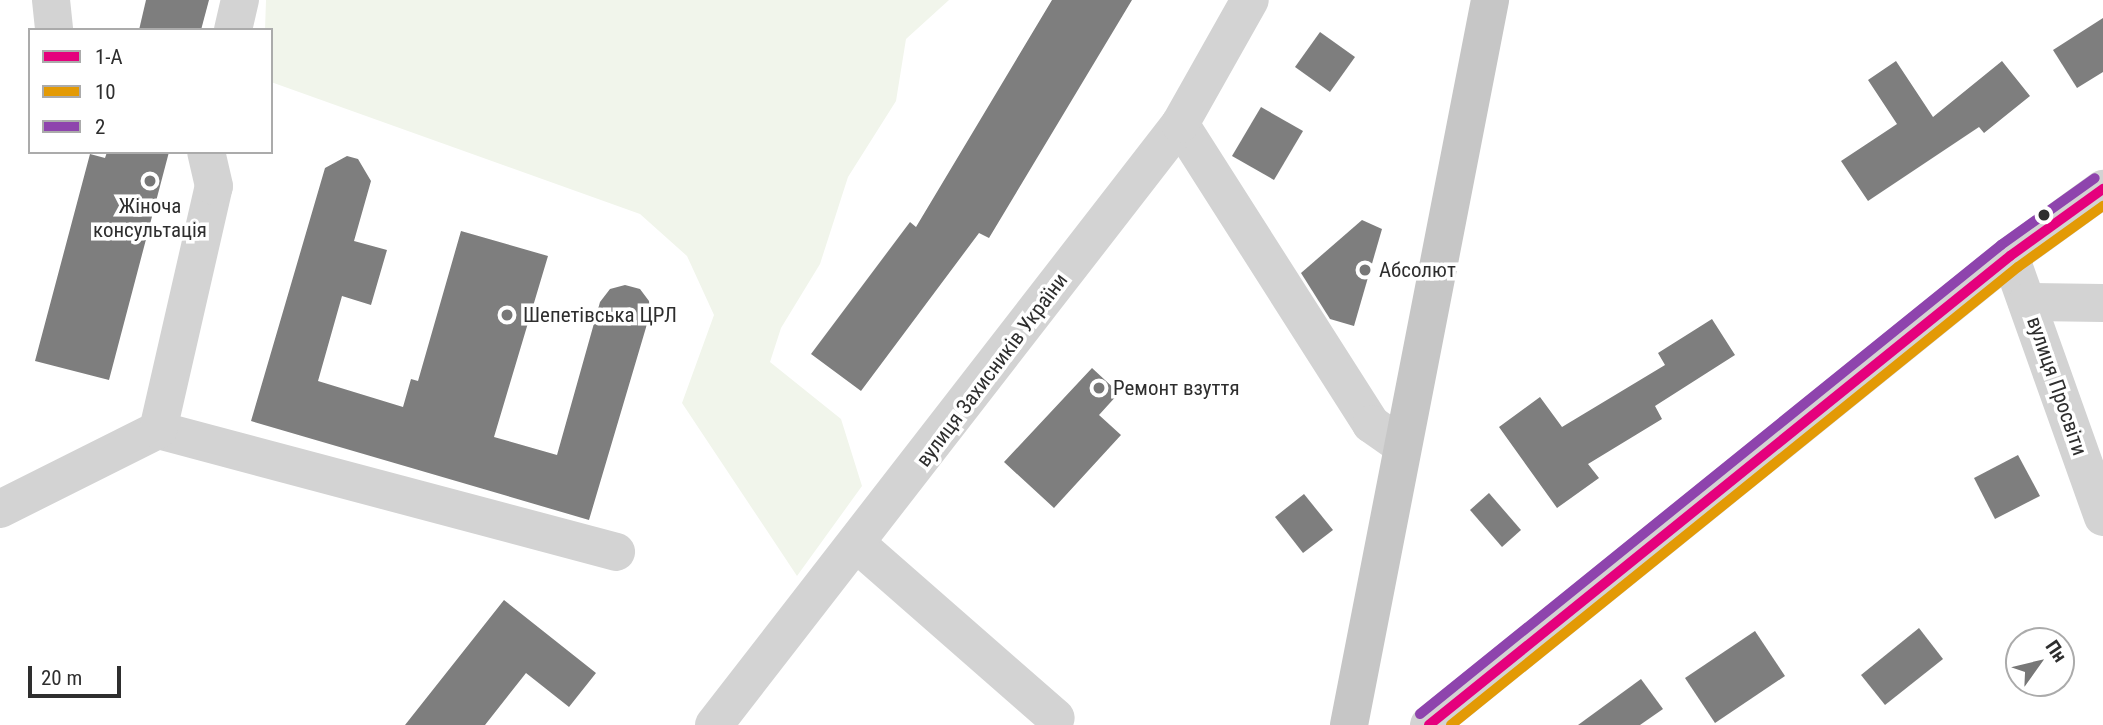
<!DOCTYPE html>
<meta charset="utf-8">
<style>
body{margin:0}
#map{position:relative;width:2103px;height:725px;overflow:hidden;background:#fff;font-family:"Roboto Condensed",sans-serif}
div>[style]{position:absolute}
.green>*{inset:0;background:#f1f5eb}
.building>*{inset:0;background:#7e7e7e}
.minor>*{height:38px;margin:-19px;padding:0 19px;transform-origin:19px;border-radius:19px;background:#d3d3d3}
.major>*{height:38px;margin:-19px;padding:0 19px;transform-origin:19px;border-radius:19px;background:#c6c6c6}
.bus-1>*{height:10px;margin:-5px;padding:0 5px;transform-origin:5px;border-radius:5px;background:#e5007d}
.bus-2>*{height:10px;margin:-5px;padding:0 5px;transform-origin:5px;border-radius:5px;background:#e39a05}
.bus-3>*{height:10px;margin:-5px;padding:0 5px;transform-origin:5px;border-radius:5px;background:#8e44ad}
.dots>*{width:19px;height:19px;translate:-50% -50%;box-sizing:border-box;border:4px solid #fff;border-radius:50%}
span{translate:-50% -50%;white-space:nowrap;text-align:center;line-height:1.15;-webkit-text-stroke:7px #fff;paint-order:stroke}
.poi-label{font-size:21px;color:#2e2e2e}
.left{translate:0 -50%;text-align:left}
.street-label{font-size:21px;color:#2e2e2e}
.legend{position:absolute;left:28px;top:28px;width:245px;height:126px;box-sizing:border-box;background:#fff;border:2px solid #ababab;margin:0;padding:9px 12px;list-style:none;font-size:21px;color:#2e2e2e}
.legend li{display:flex;align-items:center;gap:14px;height:35px}
.legend b{width:35px;border:2px solid #ababab}
.north{position:absolute;left:2005px;top:627px;width:70px;height:70px;box-sizing:border-box;background:#fff;border:2px solid #ababab;border-radius:50%;rotate:56deg;font-size:19px;font-weight:700;line-height:28px;text-align:center;color:#2e2e2e}
.north::after{content:'';display:block;margin:auto;width:24px;height:32px;background:#777;clip-path:polygon(50% 0,100% 100%,50% 72%,0 100%)}
.scale{position:absolute;left:28px;top:666px;width:93px;height:32px;box-sizing:border-box;border:4px solid #2e2e2e;border-top:0;padding-left:9px;font-size:21px;line-height:24px;white-space:nowrap;color:#2e2e2e;-webkit-text-stroke:5px #fff;paint-order:stroke}
</style>
<div id="map">
<div class="green">
<div style="clip-path:polygon(266px 0,949px 0,906px 39px,896px 101px,848px 177px,820px 264px,781px 328px,770px 362px,841px 419px,862px 486px,797px 576px,682px 403px,714px 315px,687px 256px,640px 214px,271px 82px,271px 30px,265px 30px)"></div>
</div>
<div class="building">
<div style="clip-path:polygon(146px 0,209px 0,201px 30px,139px 30px)"></div>
<div style="clip-path:polygon(1052px 0,1132px 0,989px 238px,979px 233px,861px 391px,811px 354px,910px 222px,916px 227px)"></div>
<div style="clip-path:polygon(2103px 18px,2103px 72px,2077px 88px,2053px 50px)"></div>
<div style="clip-path:polygon(1320px 32px,1355px 57px,1330px 92px,1295px 67px)"></div>
<div style="clip-path:polygon(1896px 61px,1933px 117px,2002px 61px,2030px 96px,1984px 133px,1979px 127px,1868px 201px,1841px 161px,1897px 124px,1868px 80px)"></div>
<div style="clip-path:polygon(1261px 107px,1303px 131px,1274px 180px,1232px 156px)"></div>
<div style="clip-path:polygon(107px 152px,169px 152px,109px 380px,35px 361px,90px 154px,105px 158px)"></div>
<div style="clip-path:polygon(347px 156px,358px 159px,371px 181px,354px 241px,387px 250px,371px 305px,342px 296px,318px 381px,403px 407px,411px 379px,418px 381px,461px 231px,548px 256px,494px 437px,557px 455px,600px 302px,610px 289px,625px 285px,640px 289px,649px 301px,650px 314px,589px 520px,251px 421px,325px 168px)"></div>
<div style="clip-path:polygon(1362px 220px,1382px 229px,1354px 326px,1330px 319px,1301px 273px)"></div>
<div style="clip-path:polygon(1712px 319px,1735px 355px,1655px 406px,1662px 419px,1588px 464px,1599px 478px,1557px 508px,1499px 427px,1540px 397px,1562px 427px,1665px 365px,1658px 353px)"></div>
<div style="clip-path:polygon(1092px 368px,1119px 393px,1099px 415px,1121px 435px,1054px 508px,1004px 462px)"></div>
<div style="clip-path:polygon(2018px 455px,2040px 496px,1995px 519px,1974px 478px)"></div>
<div style="clip-path:polygon(1489px 493px,1521px 530px,1502px 547px,1470px 510px)"></div>
<div style="clip-path:polygon(1304px 494px,1333px 530px,1303px 553px,1275px 517px)"></div>
<div style="clip-path:polygon(504px 600px,596px 673px,569px 707px,526px 673px,485px 725px,405px 725px)"></div>
<div style="clip-path:polygon(1919px 628px,1943px 659px,1885px 705px,1861px 675px)"></div>
<div style="clip-path:polygon(1755px 631px,1785px 676px,1715px 723px,1685px 678px)"></div>
<div style="clip-path:polygon(1641px 679px,1663px 709px,1640px 725px,1578px 725px)"></div>
</div>
<div class="minor">
<div style="left:51px;top:0;width:30px;rotate:84deg"></div>
<div style="left:233px;top:30px;width:31px;rotate:-77deg"></div>
<div style="left:1180px;top:124px;width:356px;rotate:57.5deg"></div>
<div style="left:1371px;top:424px;width:37px;rotate:35deg"></div>
<div style="left:2010px;top:256px;width:277px;rotate:70.4deg"></div>
<div style="left:2027px;top:302px;width:76px;rotate:0.8deg"></div>
<div style="left:158px;top:430px;width:474px;rotate:14.9deg"></div>
<div style="left:0;top:509px;width:177px;rotate:-26.6deg"></div>
<div style="left:158px;top:430px;width:250px;rotate:-77.1deg"></div>
<div style="left:214px;top:186px;width:35px;rotate:-103deg"></div>
<div style="left:857px;top:544px;width:264px;rotate:41.2deg"></div>
<div style="left:714px;top:725px;width:760px;rotate:-52.21deg"></div>
<div style="left:1180px;top:124px;width:142px;rotate:-60.6deg"></div>
<div style="left:1429px;top:725px;width:747px;rotate:-38.91deg"></div>
<div style="left:2010px;top:256px;width:115px;rotate:-35.8deg"></div>
</div>
<div class="major">
<div style="left:1349px;top:725px;width:739px;rotate:-78.99deg"></div>
</div>
<div class="bus-1">
<div style="left:1429px;top:725px;width:747px;rotate:-38.91deg"></div>
<div style="left:2010px;top:256px;width:115px;rotate:-35.8deg"></div>
</div>
<div class="bus-2">
<div style="left:1451px;top:725px;width:729px;rotate:-38.93deg"></div>
<div style="left:2018px;top:267px;width:105px;rotate:-35.7deg"></div>
</div>
<div class="bus-3">
<div style="left:1420px;top:714px;width:747px;rotate:-38.91deg"></div>
<div style="left:2001px;top:245px;width:115px;rotate:-35.5deg"></div>
</div>
<div class="dots">
<div style="left:150px;top:181px;background:#777"></div>
<div style="left:2044px;top:215px;background:#2e2e2e"></div>
<div style="left:1365px;top:270px;background:#777"></div>
<div style="left:507px;top:315px;background:#777"></div>
<div style="left:1099px;top:388px;background:#777"></div>
</div>
<div class="poi-label">
<span style="left:150px;top:218px">Жіноча<br>консультація</span>
<span class="left" style="left:1379px;top:270px">Абсолют</span>
<span class="left" style="left:523px;top:315px">Шепетівська ЦРЛ</span>
<span class="left" style="left:1113px;top:388px">Ремонт взуття</span>
</div>
<div class="street-label">
<span style="left:992px;top:370px;rotate:-53deg">вулиця Захисників України</span>
<span style="left:2057px;top:386px;rotate:71deg">вулиця Просвіти</span>
</div>
<ul class="legend">
<li><b style="height:9px;background:#e5007d"></b>1-А</li>
<li><b style="height:9px;background:#e39a05"></b>10</li>
<li><b style="height:9px;background:#8e44ad"></b>2</li>
</ul>
<div class="north">Пн</div>
<div class="scale">20 m</div>
</div>
